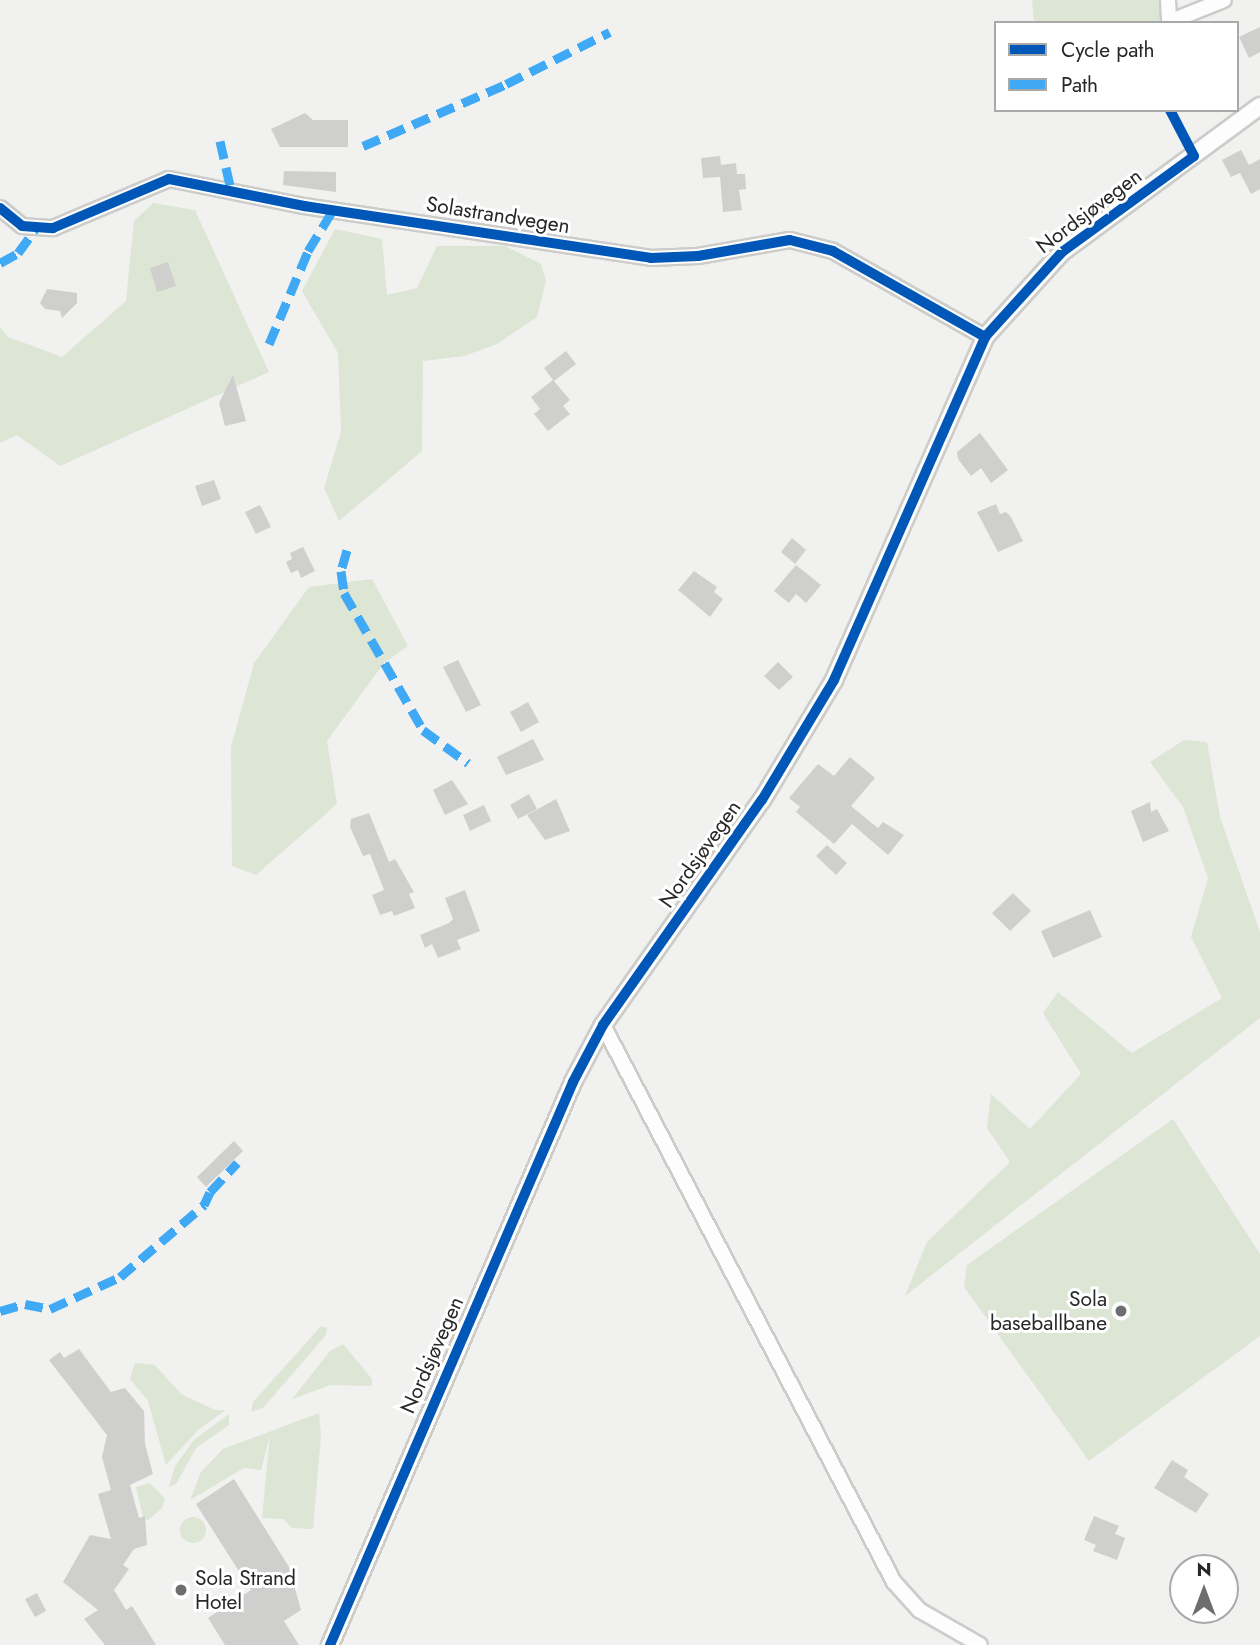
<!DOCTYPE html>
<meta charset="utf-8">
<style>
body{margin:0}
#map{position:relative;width:1260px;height:1645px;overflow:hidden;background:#f1f1f0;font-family:Jost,sans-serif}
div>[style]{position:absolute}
.green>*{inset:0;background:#dde5d5}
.round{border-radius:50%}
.building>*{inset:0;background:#cfcfce}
.roads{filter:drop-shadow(2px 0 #cccdcb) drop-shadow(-2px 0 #cccdcb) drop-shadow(0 2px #cccdcb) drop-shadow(0 -2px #cccdcb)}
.minor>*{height:14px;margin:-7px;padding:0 7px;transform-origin:7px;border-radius:7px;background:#fdfdfd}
.tertiary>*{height:16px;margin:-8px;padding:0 8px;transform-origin:8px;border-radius:8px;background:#fdfdfd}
.quiet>*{height:9px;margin-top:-4.5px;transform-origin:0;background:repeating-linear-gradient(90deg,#3fa9f5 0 18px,transparent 0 27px)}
.cycleway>*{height:10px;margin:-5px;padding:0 5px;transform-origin:5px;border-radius:5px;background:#0057b8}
.dots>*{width:19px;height:19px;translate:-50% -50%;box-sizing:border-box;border:4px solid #fff;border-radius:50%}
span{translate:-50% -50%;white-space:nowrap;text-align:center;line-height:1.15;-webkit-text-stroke:6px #fff;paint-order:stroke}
.street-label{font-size:21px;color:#262726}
.poi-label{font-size:21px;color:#262726}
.right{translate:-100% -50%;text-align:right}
.left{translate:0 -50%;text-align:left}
.legend{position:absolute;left:994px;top:21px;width:245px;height:91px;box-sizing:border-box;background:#fff;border:2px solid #a8a9a8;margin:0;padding:9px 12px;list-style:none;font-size:21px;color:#262726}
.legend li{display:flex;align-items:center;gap:14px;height:35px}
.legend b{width:35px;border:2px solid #a8a9a8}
.north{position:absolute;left:1169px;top:1554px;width:70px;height:70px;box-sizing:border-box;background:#fff;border:2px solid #a8a9a8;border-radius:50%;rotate:0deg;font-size:19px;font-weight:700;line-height:28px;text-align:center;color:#262726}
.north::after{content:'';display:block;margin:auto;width:24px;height:32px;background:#6d6e6d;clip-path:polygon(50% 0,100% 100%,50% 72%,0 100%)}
</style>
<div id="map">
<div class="green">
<div style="clip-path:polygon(1032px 0,1161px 0,1161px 23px,1034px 23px)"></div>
<div style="clip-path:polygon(153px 203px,195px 210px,269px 372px,60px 466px,17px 435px,0 443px,0 327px,8px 337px,62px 357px,126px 301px,134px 221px)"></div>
<div style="clip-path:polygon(335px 229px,382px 239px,387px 295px,417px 288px,437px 246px,505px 246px,541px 264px,546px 281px,537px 317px,497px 344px,464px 356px,423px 361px,422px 451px,339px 521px,324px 488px,341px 432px,338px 353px,302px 291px)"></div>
<div style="clip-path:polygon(372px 579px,408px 646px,384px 663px,327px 741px,337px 804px,256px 875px,232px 866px,231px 747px,254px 663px,309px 587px)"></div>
<div style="clip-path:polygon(1184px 740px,1207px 742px,1220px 817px,1260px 932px,1260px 1018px,905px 1296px,927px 1242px,1010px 1162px,987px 1128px,991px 1094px,1030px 1129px,1081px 1074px,1043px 1013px,1058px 992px,1132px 1053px,1222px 998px,1191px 937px,1208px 878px,1183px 807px,1150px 762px)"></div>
<div style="clip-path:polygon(1173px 1119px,1260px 1254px,1260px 1336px,1089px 1461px,964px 1287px,967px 1265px)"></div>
<div style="clip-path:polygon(321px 1326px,327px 1328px,326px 1335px,263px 1408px,251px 1412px,253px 1402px)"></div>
<div style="clip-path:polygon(343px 1344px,372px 1379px,372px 1386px,331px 1385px,292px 1399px,330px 1351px)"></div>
<div style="clip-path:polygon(135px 1363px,155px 1365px,181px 1394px,215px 1410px,226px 1410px,198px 1430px,166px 1465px,148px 1401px,130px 1379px)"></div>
<div style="clip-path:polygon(319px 1413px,321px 1436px,313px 1529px,292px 1528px,283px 1519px,262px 1518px,270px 1435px,261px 1470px,244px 1468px,190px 1500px,201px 1472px,223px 1449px)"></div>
<div style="clip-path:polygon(229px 1414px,229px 1425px,196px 1448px,176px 1484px,169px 1487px,175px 1466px,194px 1440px)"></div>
<div style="clip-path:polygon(149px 1483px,165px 1498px,162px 1508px,148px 1520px,143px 1517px,136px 1487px)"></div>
<div class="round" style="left:180px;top:1517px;width:26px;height:26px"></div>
</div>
<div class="building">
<div style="clip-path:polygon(1260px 27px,1260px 52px,1249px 58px,1239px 37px)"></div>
<div style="clip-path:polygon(305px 113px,313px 120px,348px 120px,348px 147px,280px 147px,271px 129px)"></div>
<div style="clip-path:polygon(1241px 150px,1249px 165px,1260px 159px,1260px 189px,1251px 194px,1240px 173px,1231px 177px,1222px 160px)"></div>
<div style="clip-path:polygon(720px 156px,721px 165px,736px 163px,737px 174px,745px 174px,746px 189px,739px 190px,742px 210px,723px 212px,720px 177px,703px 178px,701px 158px)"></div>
<div style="clip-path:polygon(284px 171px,336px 172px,336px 192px,283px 185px)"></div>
<div style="clip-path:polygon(168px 262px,176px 286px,157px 292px,150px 268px)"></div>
<div style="clip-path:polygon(47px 289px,77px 293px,77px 303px,62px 318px,60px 311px,45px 309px,40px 303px)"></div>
<div style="clip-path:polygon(566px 351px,576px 364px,554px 381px,570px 400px,563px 406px,570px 414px,548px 431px,534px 414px,540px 409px,531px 397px,553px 380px,544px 368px)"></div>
<div style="clip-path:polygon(233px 375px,246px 421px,225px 426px,219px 403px)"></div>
<div style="clip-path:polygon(980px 433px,1008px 470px,991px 483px,981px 468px,971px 476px,958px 459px,957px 452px)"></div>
<div style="clip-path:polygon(214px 480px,221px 499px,202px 506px,195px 486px)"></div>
<div style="clip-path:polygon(996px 504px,1000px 514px,1006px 512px,1011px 517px,1023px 541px,998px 552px,977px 512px)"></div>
<div style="clip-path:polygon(260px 505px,271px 527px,256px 534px,245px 512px)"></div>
<div style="clip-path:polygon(792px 538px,806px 550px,795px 564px,781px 552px)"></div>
<div style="clip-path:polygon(303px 547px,315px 571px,301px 578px,298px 570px,291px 573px,286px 562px,292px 559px,290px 553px)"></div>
<div style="clip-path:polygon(796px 565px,821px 585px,806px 603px,796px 594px,789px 603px,774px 591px)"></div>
<div style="clip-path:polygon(694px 571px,717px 587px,714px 592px,723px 599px,710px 617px,678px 590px)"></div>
<div style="clip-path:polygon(458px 660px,481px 705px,466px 712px,443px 667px)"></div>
<div style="clip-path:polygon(778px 662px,793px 677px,779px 690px,764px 676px)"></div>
<div style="clip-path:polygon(528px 702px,539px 722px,521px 732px,510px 712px)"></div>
<div style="clip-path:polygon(533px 739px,544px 760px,506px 775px,497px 757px)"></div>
<div style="clip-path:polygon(850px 757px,875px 778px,851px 806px,878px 828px,883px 822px,904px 835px,888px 855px,852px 824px,834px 844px,796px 812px,800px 807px,789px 798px,818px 764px,834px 776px)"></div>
<div style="clip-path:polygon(452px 780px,468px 804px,445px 815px,433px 790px)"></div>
<div style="clip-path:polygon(529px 794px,537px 809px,518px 819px,510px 805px)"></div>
<div style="clip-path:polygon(556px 799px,570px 831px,545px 840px,527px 815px)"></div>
<div style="clip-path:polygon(1150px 802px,1151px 812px,1157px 809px,1169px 831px,1143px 842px,1131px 811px)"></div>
<div style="clip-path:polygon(484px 805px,491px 821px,470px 831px,463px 815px)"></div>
<div style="clip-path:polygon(369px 813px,389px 862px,395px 859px,414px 892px,409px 894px,415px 908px,394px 916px,392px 911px,380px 915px,372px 895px,384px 890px,370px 854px,363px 856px,350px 827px,351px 819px)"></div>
<div style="clip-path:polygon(827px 845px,847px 863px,836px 875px,816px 856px)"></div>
<div style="clip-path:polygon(465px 890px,480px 931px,457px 940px,461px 949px,438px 958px,432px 944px,425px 948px,420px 935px,449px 923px,453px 919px,445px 898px)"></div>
<div style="clip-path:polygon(1013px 893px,1031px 911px,1010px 931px,992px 913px)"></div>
<div style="clip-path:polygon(1090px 910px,1102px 937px,1053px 958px,1041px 931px)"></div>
<div style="clip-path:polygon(234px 1141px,243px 1151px,206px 1187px,197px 1177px)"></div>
<div style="clip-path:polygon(79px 1349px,111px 1392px,125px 1388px,144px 1411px,145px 1444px,153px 1474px,130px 1485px,139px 1518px,145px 1516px,147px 1545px,134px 1549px,123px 1565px,129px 1569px,114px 1590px,126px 1610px,132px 1606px,156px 1645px,105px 1645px,84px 1619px,98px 1610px,63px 1582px,90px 1535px,111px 1539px,98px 1494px,111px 1490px,102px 1457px,107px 1435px,49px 1360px,60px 1352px,64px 1358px)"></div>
<div style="clip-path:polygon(1172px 1460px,1188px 1470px,1184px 1477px,1209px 1494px,1196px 1513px,1154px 1488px)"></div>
<div style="clip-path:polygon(234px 1479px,289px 1567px,301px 1610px,284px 1621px,299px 1645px,225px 1645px,208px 1618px,251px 1590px,196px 1504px)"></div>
<div style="clip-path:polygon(1094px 1516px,1119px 1526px,1115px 1534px,1125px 1538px,1117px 1560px,1093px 1551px,1096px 1545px,1084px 1540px)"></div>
<div style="clip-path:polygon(37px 1593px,46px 1611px,35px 1617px,25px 1599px)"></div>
</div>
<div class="roads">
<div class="minor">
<div style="left:1168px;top:0;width:22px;rotate:87deg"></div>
<div style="left:1169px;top:22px;width:59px;rotate:-21.8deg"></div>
<div style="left:0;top:208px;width:28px;rotate:39deg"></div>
<div style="left:22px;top:226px;width:31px;rotate:4deg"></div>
<div style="left:53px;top:228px;width:126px;rotate:-22.9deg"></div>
<div style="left:169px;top:179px;width:138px;rotate:11.3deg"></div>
<div style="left:304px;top:206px;width:351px;rotate:8.5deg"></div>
<div style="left:651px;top:258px;width:47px;rotate:-2.4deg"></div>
<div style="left:698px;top:256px;width:93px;rotate:-9.9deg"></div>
<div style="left:790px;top:240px;width:44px;rotate:14.3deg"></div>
<div style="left:833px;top:251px;width:175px;rotate:29.5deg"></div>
<div style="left:603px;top:1025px;width:628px;rotate:62.42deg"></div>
<div style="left:894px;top:1582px;width:38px;rotate:48deg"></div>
<div style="left:919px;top:1610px;width:70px;rotate:29.8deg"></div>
</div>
<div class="tertiary">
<div style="left:330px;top:1645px;width:613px;rotate:-66.65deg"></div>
<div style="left:573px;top:1082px;width:64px;rotate:-62.2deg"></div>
<div style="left:603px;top:1025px;width:276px;rotate:-54.8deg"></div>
<div style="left:762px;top:800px;width:140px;rotate:-59deg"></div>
<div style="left:834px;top:680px;width:375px;rotate:-66.2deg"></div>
<div style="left:985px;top:337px;width:115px;rotate:-47.8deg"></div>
<div style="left:1062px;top:252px;width:246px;rotate:-36.4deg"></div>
</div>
</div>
<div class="quiet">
<div style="left:220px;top:141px;width:50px;rotate:77.3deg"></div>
<div style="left:363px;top:146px;width:156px;rotate:-23.4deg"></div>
<div style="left:506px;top:84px;width:116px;rotate:-26.6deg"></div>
<div style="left:0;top:263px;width:21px;rotate:-29deg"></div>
<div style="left:18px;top:253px;width:29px;rotate:-54deg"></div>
<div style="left:269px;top:344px;width:101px;rotate:-67.2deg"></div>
<div style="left:308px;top:251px;width:48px;rotate:-58.6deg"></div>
<div style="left:347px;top:550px;width:22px;rotate:106deg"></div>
<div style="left:341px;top:571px;width:22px;rotate:82deg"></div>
<div style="left:344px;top:593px;width:158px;rotate:60deg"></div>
<div style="left:423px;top:730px;width:56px;rotate:36.3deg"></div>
<div style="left:0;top:1311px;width:26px;rotate:-16deg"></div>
<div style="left:25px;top:1304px;width:25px;rotate:11deg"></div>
<div style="left:50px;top:1309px;width:77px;rotate:-24.6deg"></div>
<div style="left:120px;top:1277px;width:111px;rotate:-40.6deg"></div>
<div style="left:204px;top:1205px;width:14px;rotate:-65deg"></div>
<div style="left:210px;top:1192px;width:40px;rotate:-47deg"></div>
</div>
<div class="cycleway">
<div style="left:0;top:208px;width:28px;rotate:39deg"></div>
<div style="left:22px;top:226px;width:31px;rotate:4deg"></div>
<div style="left:53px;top:228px;width:126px;rotate:-22.9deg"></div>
<div style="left:169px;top:179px;width:138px;rotate:11.3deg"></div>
<div style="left:304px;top:206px;width:351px;rotate:8.5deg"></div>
<div style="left:651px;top:258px;width:47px;rotate:-2.4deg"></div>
<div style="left:698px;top:256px;width:93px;rotate:-9.9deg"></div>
<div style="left:790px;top:240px;width:44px;rotate:14.3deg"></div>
<div style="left:833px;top:251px;width:175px;rotate:29.5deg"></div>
<div style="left:330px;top:1645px;width:613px;rotate:-66.65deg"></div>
<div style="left:573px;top:1082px;width:64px;rotate:-62.2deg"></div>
<div style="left:603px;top:1025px;width:276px;rotate:-54.8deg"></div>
<div style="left:762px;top:800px;width:140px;rotate:-59deg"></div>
<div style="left:834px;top:680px;width:375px;rotate:-66.2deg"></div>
<div style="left:985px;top:337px;width:115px;rotate:-47.8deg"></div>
<div style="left:1062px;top:252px;width:163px;rotate:-36deg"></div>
<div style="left:1194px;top:156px;width:52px;rotate:-117.6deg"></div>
</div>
<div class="dots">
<div style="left:1121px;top:1311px;background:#6d6e6d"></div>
<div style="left:181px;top:1590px;background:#6d6e6d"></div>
</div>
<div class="street-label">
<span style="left:1089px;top:211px;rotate:-37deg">Nordsjøvegen</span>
<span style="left:498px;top:215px;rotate:9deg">Solastrandvegen</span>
<span style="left:700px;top:854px;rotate:-55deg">Nordsjøvegen</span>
<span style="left:432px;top:1355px;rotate:-66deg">Nordsjøvegen</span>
</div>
<div class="poi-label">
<span class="right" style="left:1107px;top:1311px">Sola<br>baseballbane</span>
<span class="left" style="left:195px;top:1590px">Sola Strand<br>Hotel</span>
</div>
<ul class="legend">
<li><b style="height:9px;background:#0057b8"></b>Cycle path</li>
<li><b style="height:9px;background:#3fa9f5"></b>Path</li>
</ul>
<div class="north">N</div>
</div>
